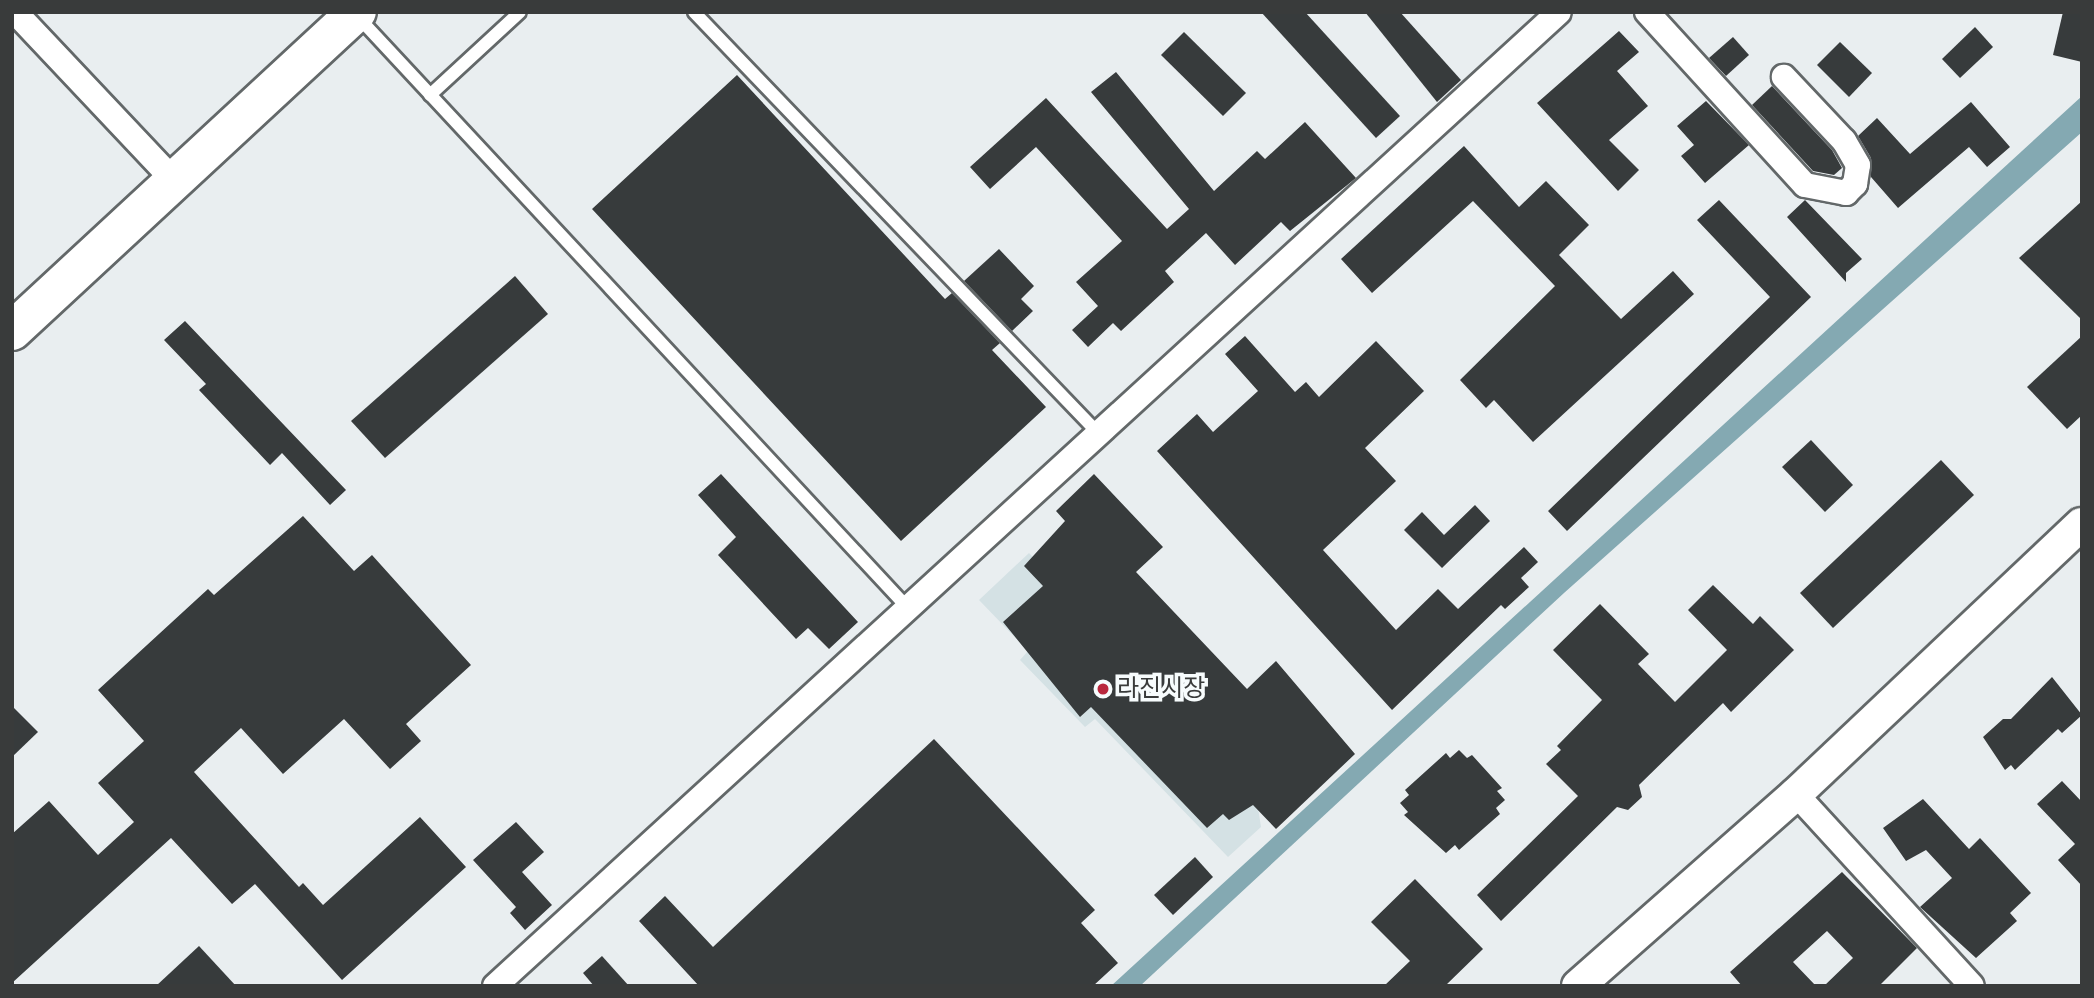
<!DOCTYPE html>
<meta charset="utf-8">
<style>
body{margin:0}
#map{position:relative;width:2094px;height:998px;overflow:hidden;background:#e9eef0;font-family:"Source Sans 3","Noto Sans KR",sans-serif}
div>[style]{position:absolute}
.built>*{inset:0;background:#d4e1e4}
.water>*{inset:0;background:#84a9b2}
.building>*{inset:0;background:#373b3c}
.roads{filter:drop-shadow(2px 0 #636869) drop-shadow(-2px 0 #636869) drop-shadow(0 2px #636869) drop-shadow(0 -2px #636869)}
.service>*{height:12px;margin:-6px;padding:0 6px;transform-origin:6px;border-radius:6px;background:#fff}
.minor>*{height:24px;margin:-12px;padding:0 12px;transform-origin:12px;border-radius:12px;background:#fff}
.tertiary>*{height:32px;margin:-16px;padding:0 16px;transform-origin:16px;border-radius:16px;background:#fff}
.trunk>*{height:38px;margin:-19px;padding:0 19px;transform-origin:19px;border-radius:19px;background:#fff}
.dots>*{width:19px;height:19px;translate:-50% -50%;box-sizing:border-box;border:4px solid #f7fcfd;border-radius:50%}
span{translate:-50% -50%;white-space:nowrap;text-align:center;line-height:1.15;-webkit-text-stroke:7px #f7fcfd;paint-order:stroke}
.poi-label{font-size:24px;color:#393b3b}
.left{translate:0 -50%;text-align:left}
.frame{position:absolute;inset:0;border:14px solid #393b3b;pointer-events:none}
</style>
<div id="map">
<div class="built">
<div style="clip-path:polygon(1029px 553px,1256px 795px,1261px 827px,1228px 857px,1095px 719px,1085px 727px,1020px 660px,1028px 651px,979px 600px)"></div>
</div>
<div class="water">
<div style="clip-path:polygon(2082px 96px,2082px 132px,1564px 593px,1140px 986px,1111px 986px)"></div>
</div>
<div class="building">
<div style="clip-path:polygon(1261px 12px,1305px 12px,1400px 116px,1376px 138px)"></div>
<div style="clip-path:polygon(1365px 12px,1400px 12px,1461px 80px,1437px 102px)"></div>
<div style="clip-path:polygon(2063px 12px,2082px 12px,2082px 62px,2053px 55px)"></div>
<div style="clip-path:polygon(1975px 27px,1993px 47px,1960px 78px,1942px 59px)"></div>
<div style="clip-path:polygon(1619px 31px,1639px 52px,1617px 71px,1648px 106px,1609px 140px,1639px 170px,1618px 191px,1537px 103px)"></div>
<div style="clip-path:polygon(1184px 32px,1246px 93px,1223px 116px,1161px 55px)"></div>
<div style="clip-path:polygon(1733px 37px,1749px 55px,1726px 76px,1709px 58px)"></div>
<div style="clip-path:polygon(1840px 42px,1872px 73px,1849px 97px,1817px 65px)"></div>
<div style="clip-path:polygon(1116px 72px,1214px 191px,1257px 151px,1265px 159px,1305px 122px,1356px 178px,1290px 231px,1281px 222px,1235px 265px,1206px 233px,1165px 271px,1174px 282px,1121px 331px,1113px 323px,1088px 347px,1072px 330px,1098px 306px,1076px 282px,1122px 241px,1036px 147px,990px 189px,970px 167px,1046px 98px,1167px 229px,1189px 209px,1091px 92px)"></div>
<div style="clip-path:polygon(737px 75px,945px 299px,952px 293px,1000px 343px,992px 350px,1046px 407px,901px 541px,592px 209px)"></div>
<div style="clip-path:polygon(1772px 86px,1832px 150px,1842px 168px,1834px 175px,1813px 171px,1752px 105px)"></div>
<div style="clip-path:polygon(1706px 101px,1749px 145px,1705px 183px,1681px 156px,1694px 145px,1677px 126px)"></div>
<div style="clip-path:polygon(1971px 102px,2010px 147px,1987px 167px,1969px 147px,1898px 208px,1871px 177px,1871px 158px,1858px 136px,1877px 118px,1910px 154px)"></div>
<div style="clip-path:polygon(1464px 146px,1519px 207px,1546px 181px,1589px 225px,1559px 255px,1621px 319px,1673px 271px,1694px 294px,1533px 442px,1494px 400px,1486px 408px,1460px 380px,1555px 286px,1473px 201px,1372px 293px,1341px 259px)"></div>
<div style="clip-path:polygon(1719px 200px,1811px 297px,1567px 531px,1548px 511px,1770px 297px,1697px 220px)"></div>
<div style="clip-path:polygon(1805px 200px,1862px 259px,1846px 273px,1846px 282px,1787px 217px)"></div>
<div style="clip-path:polygon(2082px 201px,2082px 320px,2019px 258px)"></div>
<div style="clip-path:polygon(999px 249px,1034px 286px,1021px 299px,1033px 311px,1012px 331px,964px 281px)"></div>
<div style="clip-path:polygon(515px 276px,548px 314px,385px 458px,351px 421px)"></div>
<div style="clip-path:polygon(185px 321px,346px 490px,330px 505px,282px 453px,270px 465px,199px 390px,206px 384px,164px 340px)"></div>
<div style="clip-path:polygon(1245px 336px,1295px 392px,1306px 382px,1319px 397px,1376px 341px,1424px 391px,1365px 448px,1396px 481px,1323px 550px,1396px 630px,1438px 589px,1458px 609px,1524px 547px,1538px 562px,1521px 578px,1529px 587px,1505px 609px,1501px 605px,1392px 710px,1157px 451px,1197px 414px,1213px 432px,1258px 391px,1225px 354px)"></div>
<div style="clip-path:polygon(2082px 336px,2082px 415px,2067px 429px,2027px 387px)"></div>
<div style="clip-path:polygon(1811px 440px,1853px 485px,1825px 512px,1782px 467px)"></div>
<div style="clip-path:polygon(1941px 460px,1974px 495px,1833px 628px,1800px 593px)"></div>
<div style="clip-path:polygon(721px 474px,858px 622px,829px 649px,808px 628px,796px 639px,718px 555px,736px 537px,698px 495px)"></div>
<div style="clip-path:polygon(1094px 474px,1163px 547px,1136px 572px,1247px 689px,1276px 661px,1355px 754px,1276px 829px,1253px 805px,1229px 820px,1223px 814px,1207px 828px,1091px 707px,1080px 717px,1003px 622px,1043px 586px,1024px 566px,1065px 521px,1056px 511px)"></div>
<div style="clip-path:polygon(1475px 505px,1490px 521px,1442px 568px,1404px 530px,1422px 512px,1444px 535px)"></div>
<div style="clip-path:polygon(303px 516px,354px 571px,372px 555px,471px 665px,406px 724px,421px 741px,390px 769px,344px 719px,283px 774px,241px 728px,194px 772px,299px 887px,303px 883px,323px 905px,420px 817px,466px 867px,342px 980px,255px 884px,232px 904px,171px 838px,12px 983px,12px 834px,49px 801px,98px 855px,134px 822px,98px 783px,144px 741px,98px 690px,208px 589px,214px 595px)"></div>
<div style="clip-path:polygon(1713px 585px,1753px 624px,1760px 616px,1794px 650px,1731px 712px,1723px 703px,1639px 785px,1642px 797px,1628px 810px,1617px 807px,1501px 921px,1477px 895px,1578px 796px,1546px 764px,1561px 750px,1557px 746px,1602px 700px,1553px 650px,1600px 604px,1649px 654px,1638px 664px,1675px 702px,1727px 650px,1688px 610px)"></div>
<div style="clip-path:polygon(2052px 677px,2082px 715px,2062px 733px,2058px 729px,2015px 770px,2011px 765px,2005px 770px,1983px 737px,2003px 719px,2011px 719px)"></div>
<div style="clip-path:polygon(12px 706px,38px 732px,12px 757px)"></div>
<div style="clip-path:polygon(934px 739px,1095px 910px,1081px 923px,1118px 963px,1093px 986px,699px 986px,639px 921px,665px 896px,713px 947px)"></div>
<div style="clip-path:polygon(1459px 750px,1467px 758px,1472px 755px,1502px 788px,1497px 791px,1505px 800px,1496px 808px,1500px 814px,1459px 850px,1455px 845px,1446px 853px,1404px 815px,1408px 812px,1400px 803px,1409px 795px,1405px 790px,1446px 753px,1450px 758px)"></div>
<div style="clip-path:polygon(2062px 781px,2082px 802px,2082px 886px,2058px 860px,2075px 844px,2037px 804px)"></div>
<div style="clip-path:polygon(1923px 799px,1969px 849px,1980px 838px,2031px 893px,2010px 913px,2017px 921px,1976px 958px,1920px 907px,1952px 878px,1926px 850px,1906px 861px,1883px 828px)"></div>
<div style="clip-path:polygon(516px 822px,544px 852px,522px 872px,552px 905px,525px 930px,510px 913px,516px 907px,473px 860px)"></div>
<div style="clip-path:polygon(1195px 857px,1213px 877px,1173px 915px,1154px 895px)"></div>
<div style="clip-path:polygon(1842px 872px,1917px 948px,1879px 986px,1824px 986px,1853px 958px,1827px 931px,1793px 962px,1816px 986px,1742px 986px,1730px 972px)"></div>
<div style="clip-path:polygon(1415px 879px,1483px 949px,1445px 986px,1384px 986px,1410px 961px,1371px 922px)"></div>
<div style="clip-path:polygon(199px 946px,236px 986px,156px 986px)"></div>
<div style="clip-path:polygon(602px 956px,629px 986px,594px 986px,583px 973px)"></div>
</div>
<div class="roads">
<div class="service">
<div style="left:694px;top:12px;width:582px;rotate:46.18deg"></div>
<div style="left:359px;top:18px;width:805px;rotate:47.07deg"></div>
<div style="left:430px;top:95px;width:122px;rotate:-42.7deg"></div>
</div>
<div class="minor">
<div style="left:15px;top:12px;width:232px;rotate:46.7deg"></div>
<div style="left:1647px;top:12px;width:234px;rotate:47.6deg"></div>
<div style="left:1805px;top:185px;width:42px;rotate:11deg"></div>
<div style="left:1846px;top:193px;width:13px;rotate:-45deg"></div>
<div style="left:1855px;top:184px;width:19px;rotate:-81deg"></div>
<div style="left:1858px;top:165px;width:28px;rotate:-120deg"></div>
<div style="left:1844px;top:141px;width:88px;rotate:-133.2deg"></div>
<div style="left:1796px;top:794px;width:260px;rotate:47.5deg"></div>
<div style="left:495px;top:986px;width:1442px;rotate:-42.47deg"></div>
</div>
<div class="tertiary">
<div style="left:1578px;top:986px;width:290px;rotate:-41.4deg"></div>
<div style="left:1796px;top:794px;width:393px;rotate:-43.4deg"></div>
</div>
<div class="trunk">
<div style="left:12px;top:331px;width:470px;rotate:-42.8deg"></div>
</div>
</div>
<div class="dots">
<div style="left:1103px;top:689px;background:#b9283e"></div>
</div>
<div class="poi-label">
<span class="left" style="left:1117px;top:689px">라진시장</span>
</div>
<div class="frame"></div>
</div>
